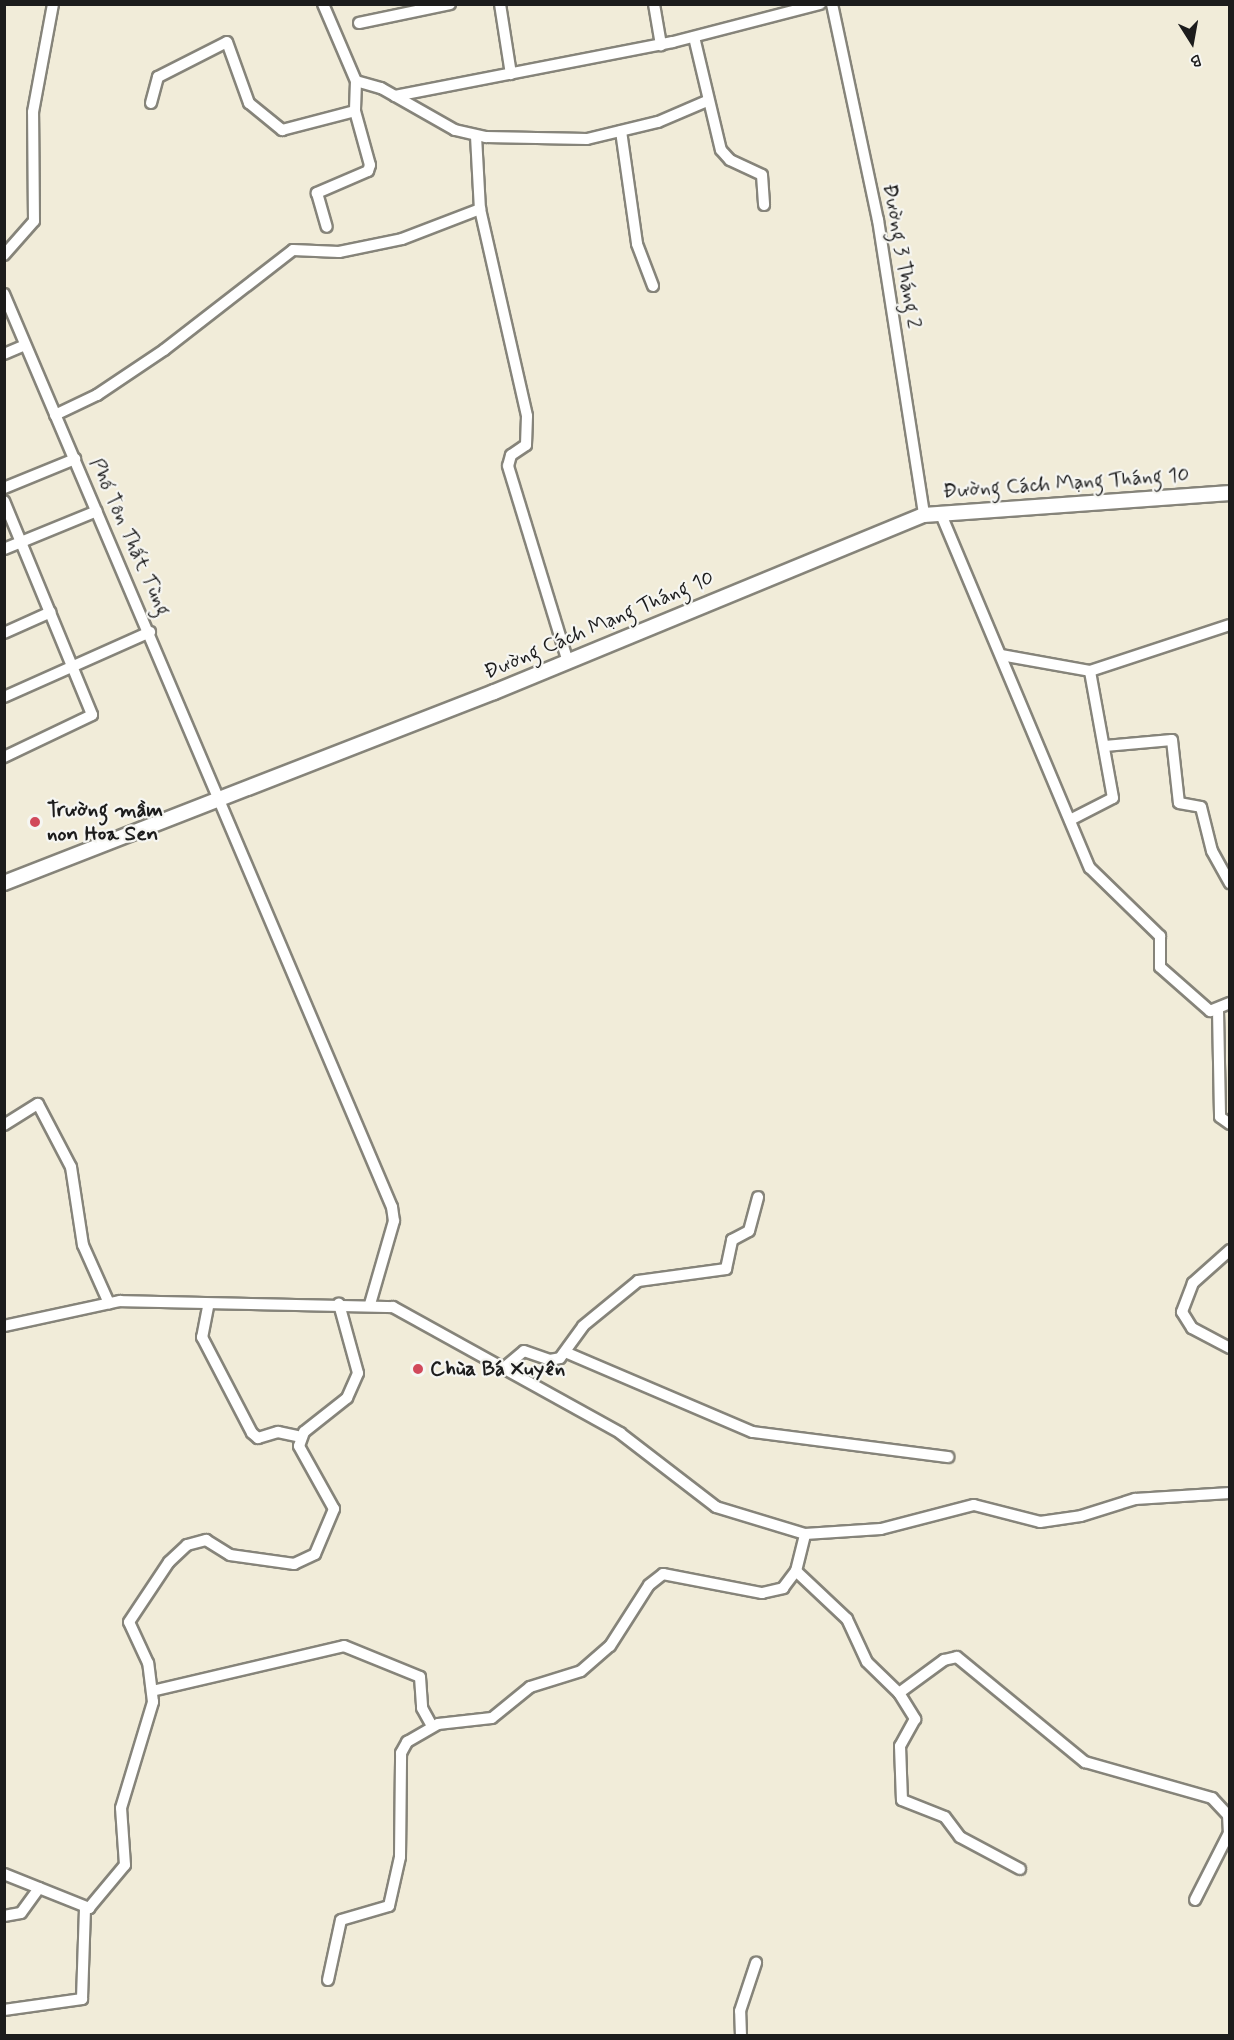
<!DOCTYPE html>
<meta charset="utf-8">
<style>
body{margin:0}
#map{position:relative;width:1234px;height:2040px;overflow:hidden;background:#f1ecd9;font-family:Mynerve,sans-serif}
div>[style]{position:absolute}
.roads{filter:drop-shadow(2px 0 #86847a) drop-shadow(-2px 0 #86847a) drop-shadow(0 2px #86847a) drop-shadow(0 -2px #86847a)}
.minor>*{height:10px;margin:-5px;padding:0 5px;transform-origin:5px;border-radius:5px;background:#fff}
.major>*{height:14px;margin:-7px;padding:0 7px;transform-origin:7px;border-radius:7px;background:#fff}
.dots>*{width:16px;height:16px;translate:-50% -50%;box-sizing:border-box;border:3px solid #f6f6f2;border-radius:50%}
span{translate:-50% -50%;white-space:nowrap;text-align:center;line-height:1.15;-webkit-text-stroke:4.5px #f6f6f2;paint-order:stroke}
.street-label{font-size:21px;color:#1c1c1c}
.poi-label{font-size:21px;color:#1c1c1c;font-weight:700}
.left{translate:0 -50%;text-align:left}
.frame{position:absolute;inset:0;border:6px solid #1c1c1c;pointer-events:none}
.north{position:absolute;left:1162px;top:12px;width:60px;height:60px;-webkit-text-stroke:4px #f6f6f2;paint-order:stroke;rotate:169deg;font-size:16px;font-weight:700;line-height:24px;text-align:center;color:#1c1c1c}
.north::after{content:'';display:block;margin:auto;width:21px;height:27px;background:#1c1c1c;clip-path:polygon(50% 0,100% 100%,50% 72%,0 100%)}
</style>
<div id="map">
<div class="roads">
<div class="minor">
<div style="left:323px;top:4px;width:84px;rotate:66.8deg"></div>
<div style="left:356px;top:81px;width:30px;rotate:92deg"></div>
<div style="left:355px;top:111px;width:56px;rotate:74.5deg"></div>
<div style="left:370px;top:165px;width:6px;rotate:108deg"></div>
<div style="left:368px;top:171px;width:56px;rotate:156.7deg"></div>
<div style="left:317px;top:193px;width:35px;rotate:74deg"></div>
<div style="left:500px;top:4px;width:71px;rotate:81.1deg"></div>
<div style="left:654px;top:4px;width:42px;rotate:80.3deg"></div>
<div style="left:832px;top:4px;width:221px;rotate:78deg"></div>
<div style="left:878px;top:220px;width:299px;rotate:81.1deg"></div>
<div style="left:359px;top:23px;width:93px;rotate:-11.8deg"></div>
<div style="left:694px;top:37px;width:116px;rotate:76.6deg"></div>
<div style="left:721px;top:150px;width:13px;rotate:48deg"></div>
<div style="left:730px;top:160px;width:35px;rotate:25deg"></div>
<div style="left:762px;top:175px;width:30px;rotate:86deg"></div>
<div style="left:356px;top:81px;width:26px;rotate:16deg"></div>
<div style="left:381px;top:88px;width:85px;rotate:29.6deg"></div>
<div style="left:455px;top:130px;width:32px;rotate:13deg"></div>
<div style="left:486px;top:137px;width:101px;rotate:1.1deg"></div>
<div style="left:587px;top:139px;width:73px;rotate:-13.5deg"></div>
<div style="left:658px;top:122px;width:53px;rotate:-23.2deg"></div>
<div style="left:395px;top:96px;width:283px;rotate:-11deg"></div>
<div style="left:673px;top:42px;width:152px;rotate:-14.5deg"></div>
<div style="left:151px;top:103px;width:27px;rotate:-75deg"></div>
<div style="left:158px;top:77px;width:77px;rotate:-26.9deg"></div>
<div style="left:227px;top:42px;width:65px;rotate:70.2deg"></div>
<div style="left:249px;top:103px;width:43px;rotate:39.3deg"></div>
<div style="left:282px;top:130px;width:75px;rotate:-14.6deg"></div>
<div style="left:621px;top:131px;width:114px;rotate:81.9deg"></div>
<div style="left:637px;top:244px;width:45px;rotate:69.1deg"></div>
<div style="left:476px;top:136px;width:73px;rotate:86.9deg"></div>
<div style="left:480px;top:209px;width:212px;rotate:77.2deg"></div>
<div style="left:527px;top:416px;width:29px;rotate:92deg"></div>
<div style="left:526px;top:445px;width:18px;rotate:146deg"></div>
<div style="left:511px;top:455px;width:11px;rotate:105deg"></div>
<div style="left:508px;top:466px;width:205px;rotate:73deg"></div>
<div style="left:4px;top:255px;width:45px;rotate:-48.6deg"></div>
<div style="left:34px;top:221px;width:109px;rotate:-90.5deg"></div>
<div style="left:33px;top:112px;width:110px;rotate:-79.5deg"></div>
<div style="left:4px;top:294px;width:992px;rotate:66.98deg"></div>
<div style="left:392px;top:1207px;width:14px;rotate:82deg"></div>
<div style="left:394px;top:1221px;width:86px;rotate:106.1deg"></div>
<div style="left:4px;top:354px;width:23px;rotate:-23deg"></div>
<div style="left:55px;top:415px;width:47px;rotate:-25.5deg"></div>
<div style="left:97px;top:395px;width:81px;rotate:-33.9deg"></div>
<div style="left:164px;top:350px;width:163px;rotate:-37.8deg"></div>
<div style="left:293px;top:250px;width:46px;rotate:2.5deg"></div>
<div style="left:339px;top:252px;width:64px;rotate:-11.7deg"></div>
<div style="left:402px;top:239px;width:84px;rotate:-21deg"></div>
<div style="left:4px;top:488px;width:77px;rotate:-22.2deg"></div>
<div style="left:4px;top:501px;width:231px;rotate:67.6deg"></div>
<div style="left:92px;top:715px;width:98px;rotate:154.5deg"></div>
<div style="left:940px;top:512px;width:386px;rotate:67.2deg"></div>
<div style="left:1090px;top:868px;width:98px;rotate:44.2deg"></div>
<div style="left:1160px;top:936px;width:31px;rotate:90deg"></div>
<div style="left:1160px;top:967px;width:67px;rotate:41.3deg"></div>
<div style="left:1210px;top:1011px;width:22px;rotate:-22deg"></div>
<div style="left:4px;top:549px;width:100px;rotate:-22.2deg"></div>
<div style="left:4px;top:633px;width:51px;rotate:-24.1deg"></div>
<div style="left:1001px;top:655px;width:90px;rotate:10.2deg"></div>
<div style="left:1090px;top:671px;width:147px;rotate:-18.2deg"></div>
<div style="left:4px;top:697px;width:160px;rotate:-24deg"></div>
<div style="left:1105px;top:746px;width:67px;rotate:-5.1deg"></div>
<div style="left:1172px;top:740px;width:63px;rotate:83.7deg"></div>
<div style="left:1179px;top:803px;width:22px;rotate:10deg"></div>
<div style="left:1201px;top:807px;width:45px;rotate:76deg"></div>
<div style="left:1212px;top:851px;width:37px;rotate:61deg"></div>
<div style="left:1070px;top:820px;width:48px;rotate:-27.1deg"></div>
<div style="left:1113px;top:798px;width:129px;rotate:-100.3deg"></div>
<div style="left:1218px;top:1010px;width:107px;rotate:88.9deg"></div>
<div style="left:1220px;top:1117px;width:12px;rotate:35deg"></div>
<div style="left:4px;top:1125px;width:40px;rotate:-32deg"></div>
<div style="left:38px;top:1104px;width:71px;rotate:62.4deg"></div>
<div style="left:71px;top:1167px;width:79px;rotate:81.3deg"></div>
<div style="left:83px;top:1245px;width:64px;rotate:65.9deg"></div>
<div style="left:1230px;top:1250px;width:50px;rotate:138.3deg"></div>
<div style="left:1193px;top:1283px;width:31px;rotate:111deg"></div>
<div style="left:1182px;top:1312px;width:19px;rotate:58deg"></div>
<div style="left:1192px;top:1328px;width:43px;rotate:27.8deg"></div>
<div style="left:208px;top:1307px;width:31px;rotate:101deg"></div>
<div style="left:202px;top:1337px;width:108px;rotate:62.5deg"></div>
<div style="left:252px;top:1433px;width:8px;rotate:40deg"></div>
<div style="left:258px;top:1438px;width:21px;rotate:-17deg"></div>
<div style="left:278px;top:1432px;width:24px;rotate:12deg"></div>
<div style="left:4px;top:1326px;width:119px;rotate:-12.2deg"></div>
<div style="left:120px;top:1301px;width:273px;rotate:1.3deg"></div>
<div style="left:393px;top:1307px;width:260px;rotate:29deg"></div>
<div style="left:620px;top:1433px;width:121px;rotate:37.6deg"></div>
<div style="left:716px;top:1507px;width:93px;rotate:16.9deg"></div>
<div style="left:805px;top:1534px;width:76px;rotate:-3.8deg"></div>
<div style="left:881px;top:1529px;width:96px;rotate:-14.5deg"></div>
<div style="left:974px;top:1505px;width:68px;rotate:14.4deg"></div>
<div style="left:1040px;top:1522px;width:41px;rotate:-8.3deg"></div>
<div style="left:1081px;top:1516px;width:57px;rotate:-17.5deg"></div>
<div style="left:1135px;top:1499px;width:95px;rotate:-3.6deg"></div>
<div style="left:565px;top:1352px;width:204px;rotate:23.1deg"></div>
<div style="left:753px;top:1432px;width:197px;rotate:7.3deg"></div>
<div style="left:506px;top:1366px;width:23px;rotate:-40deg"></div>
<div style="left:524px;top:1351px;width:28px;rotate:19deg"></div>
<div style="left:550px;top:1360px;width:10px;rotate:-11deg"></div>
<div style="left:560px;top:1358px;width:39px;rotate:-54deg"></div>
<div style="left:583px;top:1326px;width:71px;rotate:-39.3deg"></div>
<div style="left:638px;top:1281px;width:89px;rotate:-7.8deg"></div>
<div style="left:726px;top:1269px;width:30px;rotate:-78deg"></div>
<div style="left:732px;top:1240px;width:19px;rotate:-28deg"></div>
<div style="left:749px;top:1231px;width:35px;rotate:-75deg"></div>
<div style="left:796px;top:1571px;width:70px;rotate:43.3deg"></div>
<div style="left:847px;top:1619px;width:47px;rotate:65.1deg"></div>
<div style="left:867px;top:1662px;width:45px;rotate:44.1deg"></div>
<div style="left:899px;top:1693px;width:31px;rotate:58deg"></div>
<div style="left:915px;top:1719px;width:31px;rotate:119deg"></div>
<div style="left:900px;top:1746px;width:54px;rotate:87.9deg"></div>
<div style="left:902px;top:1800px;width:46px;rotate:21.6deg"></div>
<div style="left:945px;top:1817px;width:25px;rotate:53deg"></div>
<div style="left:960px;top:1837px;width:68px;rotate:28.1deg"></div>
<div style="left:152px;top:1691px;width:197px;rotate:-13.2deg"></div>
<div style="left:344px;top:1646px;width:82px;rotate:22.2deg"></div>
<div style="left:420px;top:1677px;width:31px;rotate:86deg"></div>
<div style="left:422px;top:1708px;width:21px;rotate:61deg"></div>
<div style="left:899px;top:1693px;width:56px;rotate:-36.3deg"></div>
<div style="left:944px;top:1660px;width:13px;rotate:-13deg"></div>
<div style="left:957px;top:1657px;width:166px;rotate:39.4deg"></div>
<div style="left:1085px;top:1762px;width:132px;rotate:15.8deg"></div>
<div style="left:1212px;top:1798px;width:23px;rotate:47deg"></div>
<div style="left:1228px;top:1815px;width:18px;rotate:87deg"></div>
<div style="left:1229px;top:1833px;width:75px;rotate:116.9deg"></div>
<div style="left:4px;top:1874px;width:92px;rotate:21.8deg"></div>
<div style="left:89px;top:1908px;width:56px;rotate:-50.1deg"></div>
<div style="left:125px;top:1865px;width:57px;rotate:-94deg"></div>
<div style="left:121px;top:1808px;width:111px;rotate:-73.2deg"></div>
<div style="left:153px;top:1702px;width:39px;rotate:-97deg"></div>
<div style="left:148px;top:1663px;width:45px;rotate:-114.9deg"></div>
<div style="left:129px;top:1622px;width:72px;rotate:-56.3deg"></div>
<div style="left:169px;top:1562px;width:25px;rotate:-43deg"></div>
<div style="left:187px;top:1545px;width:20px;rotate:-15deg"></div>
<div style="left:206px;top:1540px;width:28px;rotate:32deg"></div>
<div style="left:230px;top:1555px;width:65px;rotate:8deg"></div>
<div style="left:294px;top:1564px;width:23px;rotate:-25deg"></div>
<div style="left:315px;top:1554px;width:49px;rotate:-67.1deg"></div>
<div style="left:334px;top:1509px;width:72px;rotate:-119.1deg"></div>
<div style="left:299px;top:1446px;width:15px;rotate:-70deg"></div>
<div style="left:304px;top:1432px;width:55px;rotate:-38.3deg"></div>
<div style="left:347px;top:1398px;width:27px;rotate:-66deg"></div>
<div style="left:358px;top:1373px;width:72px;rotate:-105.4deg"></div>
<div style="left:4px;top:1916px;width:17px;rotate:-10deg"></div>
<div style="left:21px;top:1913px;width:31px;rotate:-54deg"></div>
<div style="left:328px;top:1980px;width:61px;rotate:-77.8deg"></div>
<div style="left:341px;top:1920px;width:50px;rotate:-16.3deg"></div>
<div style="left:389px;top:1906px;width:50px;rotate:-77.3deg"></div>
<div style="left:400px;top:1857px;width:104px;rotate:-89.4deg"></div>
<div style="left:401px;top:1753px;width:13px;rotate:-61deg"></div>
<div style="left:407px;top:1742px;width:36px;rotate:-30deg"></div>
<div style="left:438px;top:1724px;width:54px;rotate:-6.3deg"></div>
<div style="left:492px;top:1718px;width:49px;rotate:-39.2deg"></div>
<div style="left:530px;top:1687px;width:53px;rotate:-17.4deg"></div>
<div style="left:581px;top:1671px;width:38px;rotate:-41deg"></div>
<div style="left:610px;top:1646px;width:72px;rotate:-57.4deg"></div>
<div style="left:649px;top:1585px;width:18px;rotate:-38deg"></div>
<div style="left:663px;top:1574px;width:101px;rotate:10.9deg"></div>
<div style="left:762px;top:1593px;width:22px;rotate:-13deg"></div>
<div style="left:783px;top:1588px;width:21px;rotate:-53deg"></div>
<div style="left:796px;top:1571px;width:38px;rotate:-76deg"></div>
<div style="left:4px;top:2010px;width:79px;rotate:-8deg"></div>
<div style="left:82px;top:1999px;width:92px;rotate:-88.1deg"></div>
<div style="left:741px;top:2036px;width:25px;rotate:-92deg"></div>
<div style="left:740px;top:2011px;width:51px;rotate:-71.6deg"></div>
</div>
<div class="major">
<div style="left:4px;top:883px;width:526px;rotate:-21.3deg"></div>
<div style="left:494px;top:692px;width:465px;rotate:-22.4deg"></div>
<div style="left:924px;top:515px;width:307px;rotate:-4.1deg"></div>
</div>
</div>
<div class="dots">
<div style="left:35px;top:822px;background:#d1495b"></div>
<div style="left:418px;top:1369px;background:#d1495b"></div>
</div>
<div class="street-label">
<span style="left:902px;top:256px;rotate:80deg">Đường 3 Tháng 2</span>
<span style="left:1066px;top:483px;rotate:-4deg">Đường Cách Mạng Tháng 10</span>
<span style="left:130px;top:537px;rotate:66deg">Phố Tôn Thất Tùng</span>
<span style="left:599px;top:625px;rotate:-23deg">Đường Cách Mạng Tháng 10</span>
</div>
<div class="poi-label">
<span class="left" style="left:47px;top:822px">Trường mầm<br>non Hoa Sen</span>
<span class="left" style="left:430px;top:1369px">Chùa Bá Xuyên</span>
</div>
<div class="frame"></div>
<div class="north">B</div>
</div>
